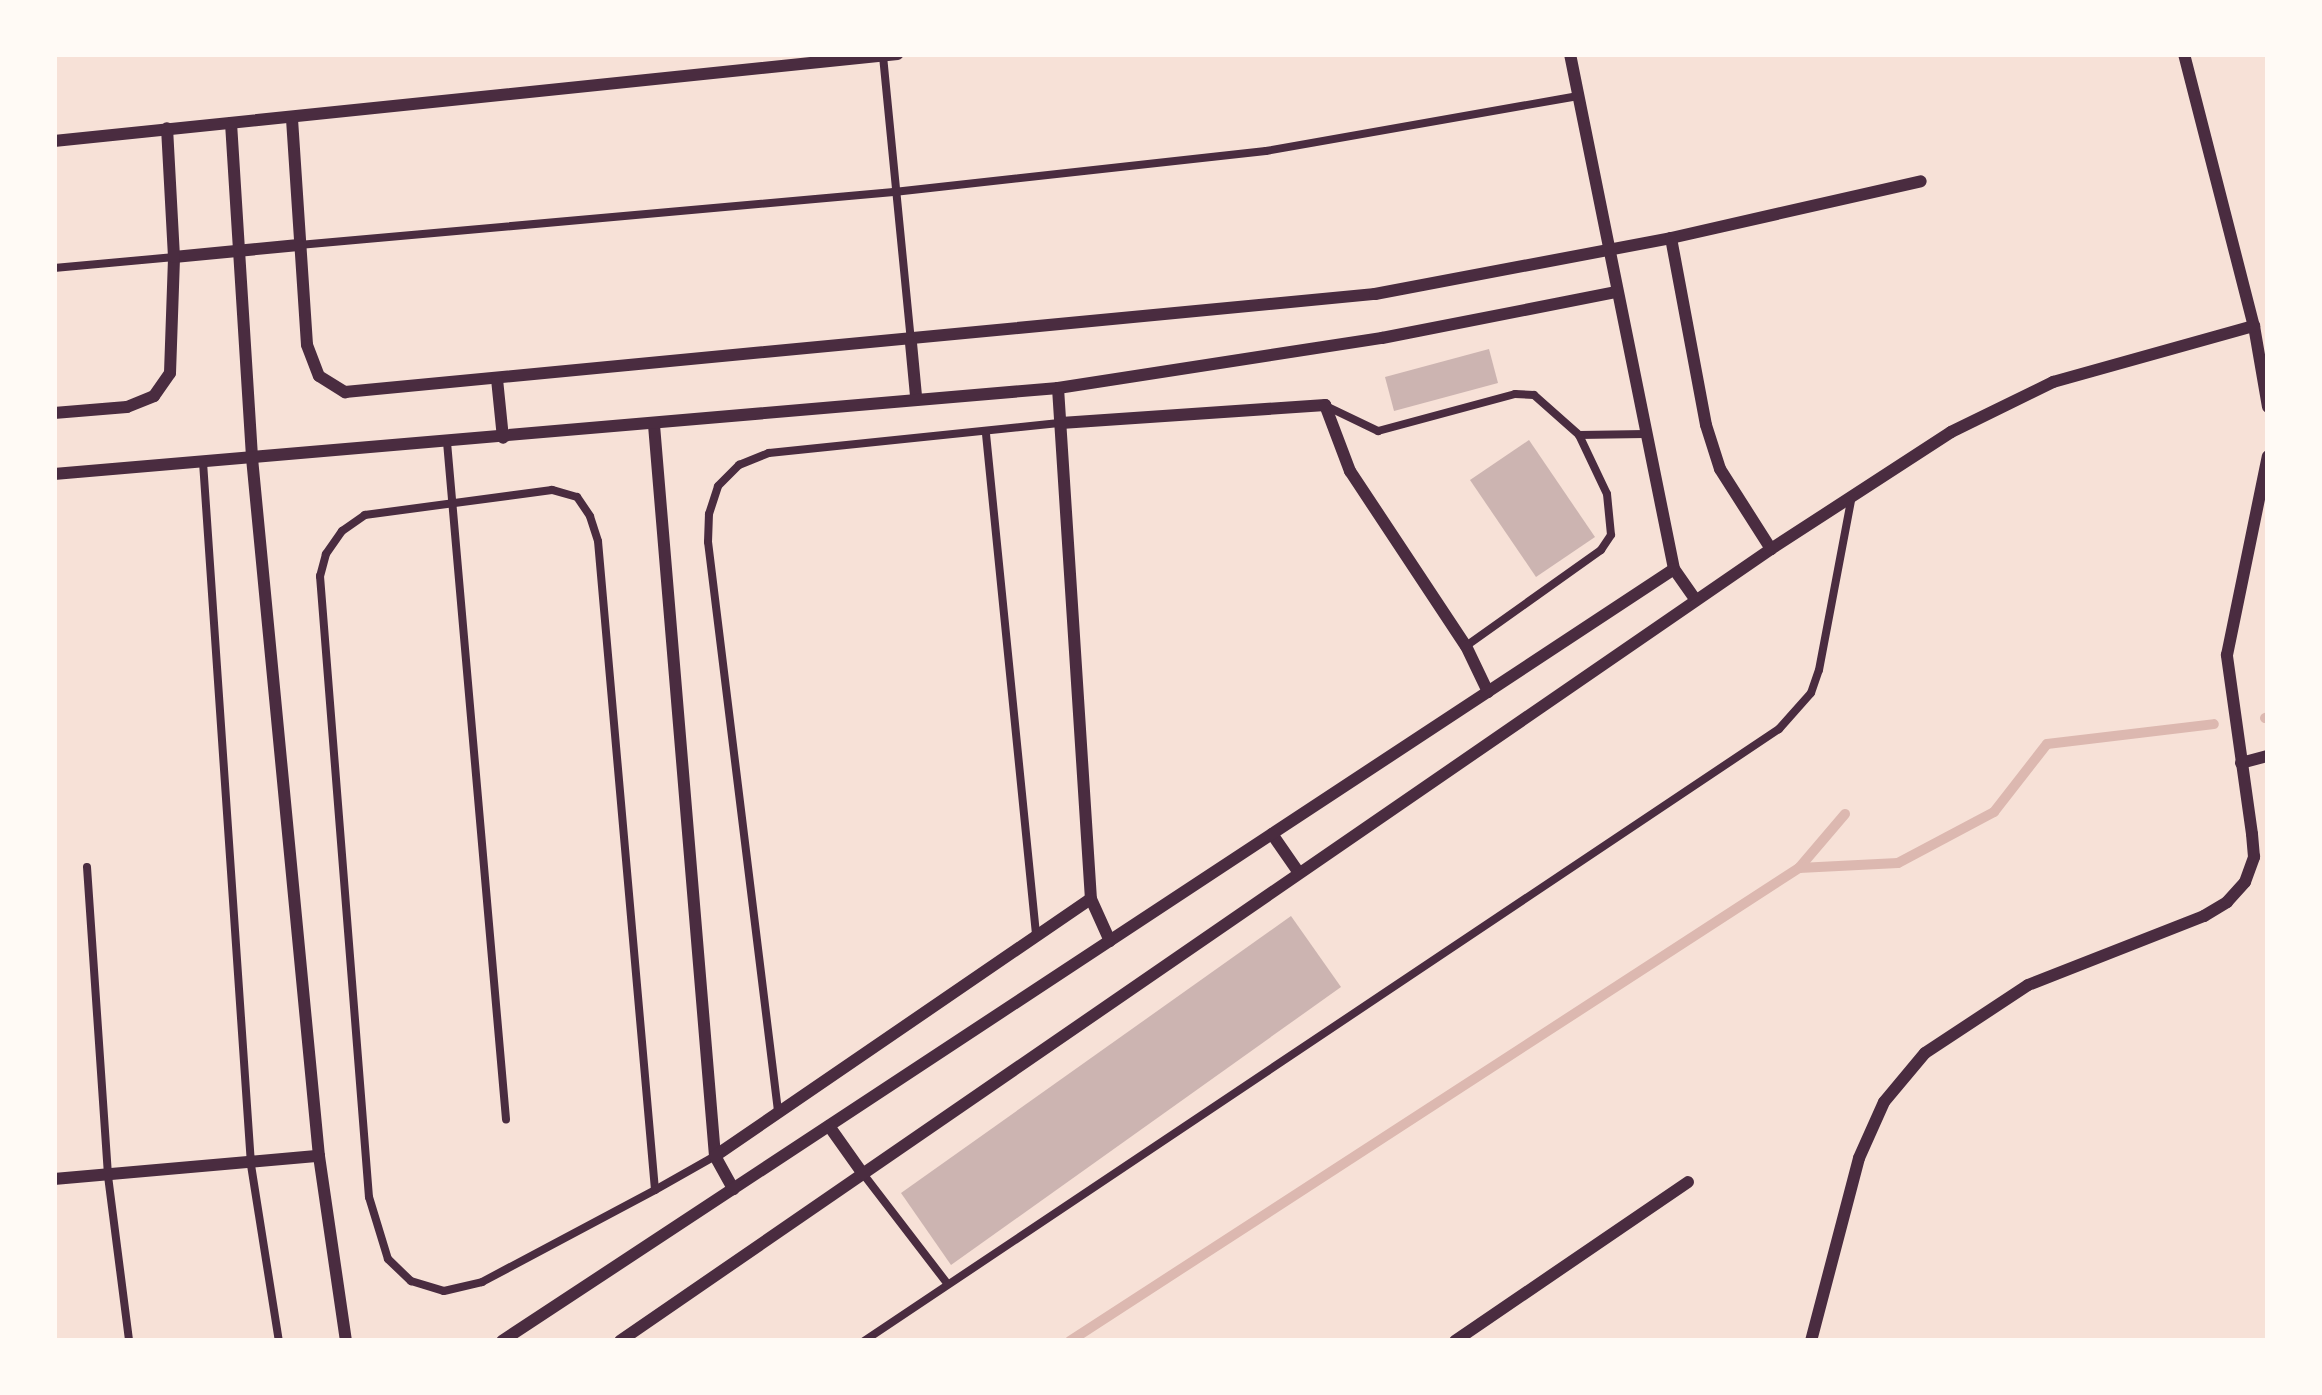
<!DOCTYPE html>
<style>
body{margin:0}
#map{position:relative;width:2322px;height:1395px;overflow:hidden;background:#f7e1d7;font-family:"Varela Round",sans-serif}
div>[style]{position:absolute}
.stream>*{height:10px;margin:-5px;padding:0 5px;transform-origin:5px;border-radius:5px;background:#dcb8b0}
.building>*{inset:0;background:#ccb4b1}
.service>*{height:8px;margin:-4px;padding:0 4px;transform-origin:4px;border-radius:4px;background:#4a2c40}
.minor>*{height:12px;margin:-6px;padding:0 6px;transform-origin:6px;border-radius:6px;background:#4a2c40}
span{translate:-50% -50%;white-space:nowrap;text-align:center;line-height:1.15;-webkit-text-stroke:9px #fffaf5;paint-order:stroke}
.frame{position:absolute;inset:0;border:57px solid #fffaf5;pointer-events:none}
</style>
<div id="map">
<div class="stream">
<div style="left:2265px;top:718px;width:3px;rotate:-18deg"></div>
<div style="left:1799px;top:868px;width:71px;rotate:-49.6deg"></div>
<div style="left:1070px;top:1341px;width:869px;rotate:-32.98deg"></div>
<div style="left:1799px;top:868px;width:99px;rotate:-2.9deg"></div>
<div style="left:1898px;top:863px;width:109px;rotate:-28deg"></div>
<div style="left:1994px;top:812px;width:86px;rotate:-52.1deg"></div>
<div style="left:2047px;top:744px;width:168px;rotate:-6.8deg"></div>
</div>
<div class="building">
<div style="clip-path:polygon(1489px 349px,1498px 383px,1394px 411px,1385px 377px)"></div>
<div style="clip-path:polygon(1529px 440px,1595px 537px,1536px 577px,1470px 480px)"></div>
<div style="clip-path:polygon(1291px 916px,1341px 987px,951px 1265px,901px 1193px)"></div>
</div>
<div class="service">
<div style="left:883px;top:56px;width:286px;rotate:84.4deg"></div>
<div style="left:299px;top:245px;width:597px;rotate:-5.09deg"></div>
<div style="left:894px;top:192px;width:374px;rotate:-6.3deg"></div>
<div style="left:1266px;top:151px;width:317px;rotate:-10deg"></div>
<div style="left:54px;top:268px;width:121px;rotate:-5.2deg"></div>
<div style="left:1326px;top:406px;width:58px;rotate:25.7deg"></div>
<div style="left:1378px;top:431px;width:142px;rotate:-15.1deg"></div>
<div style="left:1515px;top:394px;width:19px;rotate:3deg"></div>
<div style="left:1534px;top:395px;width:60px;rotate:41.6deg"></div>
<div style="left:1579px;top:435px;width:65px;rotate:64.6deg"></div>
<div style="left:1607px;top:494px;width:41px;rotate:84.4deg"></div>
<div style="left:1611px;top:535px;width:18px;rotate:124deg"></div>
<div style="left:1601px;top:550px;width:166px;rotate:144.6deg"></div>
<div style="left:986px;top:434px;width:502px;rotate:84.29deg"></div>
<div style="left:1579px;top:435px;width:66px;rotate:-0.9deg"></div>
<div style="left:447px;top:442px;width:680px;rotate:85.02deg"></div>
<div style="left:203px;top:462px;width:705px;rotate:86.09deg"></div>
<div style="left:251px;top:1165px;width:178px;rotate:81deg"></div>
<div style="left:87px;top:867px;width:310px;rotate:86.1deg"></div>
<div style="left:108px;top:1176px;width:166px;rotate:82.7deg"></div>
<div style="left:778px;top:1111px;width:573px;rotate:-97.01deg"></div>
<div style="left:708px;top:542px;width:28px;rotate:-88deg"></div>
<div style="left:709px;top:514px;width:29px;rotate:-72deg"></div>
<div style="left:718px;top:486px;width:30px;rotate:-45deg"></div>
<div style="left:739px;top:465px;width:32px;rotate:-22deg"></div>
<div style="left:769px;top:453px;width:294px;rotate:-5.9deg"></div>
<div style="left:864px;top:1175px;width:136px;rotate:52.5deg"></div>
<div style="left:655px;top:1190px;width:651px;rotate:-95.02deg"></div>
<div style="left:598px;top:541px;width:26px;rotate:-108deg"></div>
<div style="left:590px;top:516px;width:23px;rotate:-124deg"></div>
<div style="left:577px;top:497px;width:26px;rotate:-164deg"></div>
<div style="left:552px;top:490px;width:189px;rotate:172.4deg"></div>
<div style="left:365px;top:515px;width:28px;rotate:145deg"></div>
<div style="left:342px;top:531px;width:28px;rotate:125deg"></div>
<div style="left:326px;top:554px;width:23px;rotate:105deg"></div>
<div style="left:320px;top:576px;width:623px;rotate:85.49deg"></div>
<div style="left:369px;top:1197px;width:65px;rotate:73deg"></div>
<div style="left:388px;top:1259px;width:32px;rotate:44deg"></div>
<div style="left:411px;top:1281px;width:34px;rotate:17deg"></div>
<div style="left:444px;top:1291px;width:39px;rotate:-13deg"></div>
<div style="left:482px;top:1282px;width:196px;rotate:-28deg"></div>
<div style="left:655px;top:1190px;width:69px;rotate:-29.5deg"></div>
<div style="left:864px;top:1341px;width:1101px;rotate:-33.78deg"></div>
<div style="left:1779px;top:729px;width:48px;rotate:-48.4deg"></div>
<div style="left:1811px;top:693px;width:24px;rotate:-71deg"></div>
<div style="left:1819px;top:670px;width:173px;rotate:-79.3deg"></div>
</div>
<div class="minor">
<div style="left:1570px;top:54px;width:525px;rotate:78.58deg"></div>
<div style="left:1674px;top:569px;width:38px;rotate:55deg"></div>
<div style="left:2184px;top:54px;width:281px;rotate:75.6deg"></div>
<div style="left:2254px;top:326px;width:82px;rotate:80.2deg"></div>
<div style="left:292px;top:119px;width:226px;rotate:86.2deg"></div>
<div style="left:307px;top:345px;width:33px;rotate:69deg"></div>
<div style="left:319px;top:376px;width:31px;rotate:32deg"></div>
<div style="left:345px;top:392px;width:1035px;rotate:-5.44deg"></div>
<div style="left:1375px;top:294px;width:301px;rotate:-10.7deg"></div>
<div style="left:1671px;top:238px;width:256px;rotate:-12.8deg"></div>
<div style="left:231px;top:123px;width:336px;rotate:86.4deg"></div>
<div style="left:252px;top:458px;width:701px;rotate:84.52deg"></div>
<div style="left:319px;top:1156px;width:187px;rotate:81.7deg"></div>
<div style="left:54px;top:141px;width:848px;rotate:-5.89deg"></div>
<div style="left:1671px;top:238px;width:190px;rotate:79.4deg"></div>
<div style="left:1706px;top:425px;width:46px;rotate:72.3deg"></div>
<div style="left:1720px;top:469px;width:95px;rotate:57.5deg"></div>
<div style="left:174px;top:257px;width:125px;rotate:-5.5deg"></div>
<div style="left:911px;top:343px;width:53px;rotate:84.6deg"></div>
<div style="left:497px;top:379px;width:59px;rotate:84.2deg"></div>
<div style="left:1058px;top:388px;width:512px;rotate:86.31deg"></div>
<div style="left:1091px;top:899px;width:46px;rotate:65.7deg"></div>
<div style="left:54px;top:413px;width:73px;rotate:-4.7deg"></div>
<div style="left:127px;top:407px;width:29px;rotate:-22deg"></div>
<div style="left:154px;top:396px;width:28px;rotate:-55deg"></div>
<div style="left:170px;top:373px;width:116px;rotate:-88deg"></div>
<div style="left:174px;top:257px;width:129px;rotate:-93.1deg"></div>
<div style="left:1061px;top:423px;width:265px;rotate:-3.9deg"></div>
<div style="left:1325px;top:405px;width:71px;rotate:69.3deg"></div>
<div style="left:1350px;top:471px;width:210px;rotate:56.5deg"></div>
<div style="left:1466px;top:646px;width:51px;rotate:64.4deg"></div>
<div style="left:654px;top:425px;width:734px;rotate:85.23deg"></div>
<div style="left:715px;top:1156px;width:38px;rotate:61deg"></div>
<div style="left:54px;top:474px;width:1008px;rotate:-4.9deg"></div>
<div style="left:1058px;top:388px;width:328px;rotate:-8.8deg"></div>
<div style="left:1382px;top:338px;width:239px;rotate:-11.1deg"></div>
<div style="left:2241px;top:763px;width:28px;rotate:-15deg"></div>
<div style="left:1272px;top:834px;width:47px;rotate:55.3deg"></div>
<div style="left:829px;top:1126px;width:59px;rotate:54.7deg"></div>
<div style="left:715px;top:1156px;width:455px;rotate:-34.4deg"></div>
<div style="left:54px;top:1179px;width:266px;rotate:-5deg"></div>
<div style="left:502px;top:1341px;width:1403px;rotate:-33.37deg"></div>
<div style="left:620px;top:1341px;width:1397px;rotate:-34.53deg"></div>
<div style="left:1771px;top:549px;width:215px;rotate:-33deg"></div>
<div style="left:1951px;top:432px;width:114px;rotate:-26.1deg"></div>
<div style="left:2053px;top:382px;width:209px;rotate:-15.6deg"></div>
<div style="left:1455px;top:1341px;width:282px;rotate:-34.3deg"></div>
<div style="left:1811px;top:1341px;width:189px;rotate:-75.3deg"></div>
<div style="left:1859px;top:1158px;width:61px;rotate:-65.9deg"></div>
<div style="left:1884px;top:1102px;width:64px;rotate:-50.1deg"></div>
<div style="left:1925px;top:1053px;width:123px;rotate:-33.4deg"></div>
<div style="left:2028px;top:985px;width:189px;rotate:-21.4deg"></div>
<div style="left:2204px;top:916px;width:27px;rotate:-31deg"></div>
<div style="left:2227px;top:902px;width:27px;rotate:-48deg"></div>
<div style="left:2245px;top:882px;width:27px;rotate:-70deg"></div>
<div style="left:2254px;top:857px;width:23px;rotate:-95deg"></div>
<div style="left:2252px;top:834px;width:181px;rotate:-98deg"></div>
<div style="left:2227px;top:655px;width:203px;rotate:-78.4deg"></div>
</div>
<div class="frame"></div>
</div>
